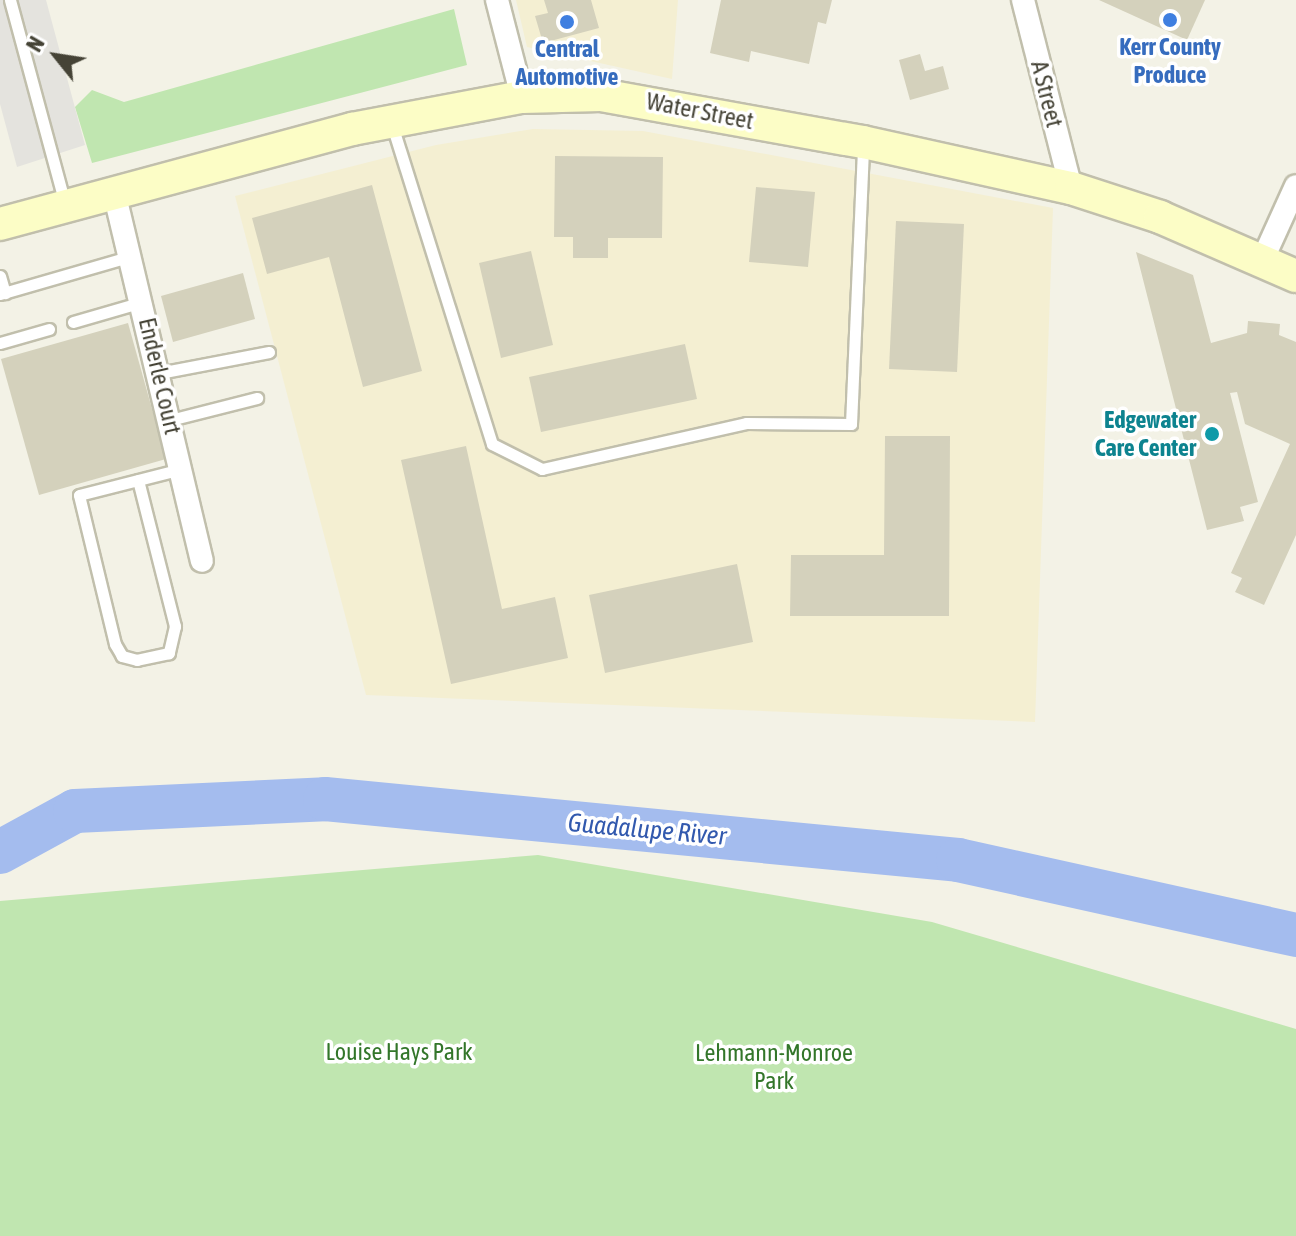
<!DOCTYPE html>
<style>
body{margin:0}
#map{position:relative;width:1296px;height:1236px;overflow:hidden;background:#f3f2e6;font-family:"Asap Condensed",sans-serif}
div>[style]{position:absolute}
.commercial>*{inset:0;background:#f4efd2}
.green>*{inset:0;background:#c0e6b0}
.parking>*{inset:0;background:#e4e3de}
.river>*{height:44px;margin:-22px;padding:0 22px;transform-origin:22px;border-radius:22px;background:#a4bcee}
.building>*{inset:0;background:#d4d1bc}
.roads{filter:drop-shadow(2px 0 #c1bfac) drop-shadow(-2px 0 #c1bfac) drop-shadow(0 2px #c1bfac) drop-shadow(0 -2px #c1bfac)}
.lane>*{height:11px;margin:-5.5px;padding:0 5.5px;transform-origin:5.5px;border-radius:5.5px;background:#fff}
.street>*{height:22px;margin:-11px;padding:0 11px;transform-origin:11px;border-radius:11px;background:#fff}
.secondary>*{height:32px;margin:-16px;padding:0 16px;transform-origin:16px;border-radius:16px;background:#fcfdc6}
.dots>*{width:22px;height:22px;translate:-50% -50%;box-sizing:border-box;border:4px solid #fff;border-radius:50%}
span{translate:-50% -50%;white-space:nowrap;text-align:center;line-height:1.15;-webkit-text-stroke:7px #fff;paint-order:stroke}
.shop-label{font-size:24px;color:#366cbe;font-weight:700}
.street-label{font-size:24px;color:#454336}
.culture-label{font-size:24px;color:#0d838f;font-weight:700}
.right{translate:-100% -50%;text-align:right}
.park-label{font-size:24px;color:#33762a}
.water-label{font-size:26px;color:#3259ae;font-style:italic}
.north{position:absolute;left:16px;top:16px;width:80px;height:80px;-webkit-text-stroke:6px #fff;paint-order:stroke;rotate:300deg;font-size:22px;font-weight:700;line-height:32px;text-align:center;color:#454336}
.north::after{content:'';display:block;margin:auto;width:28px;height:36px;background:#454336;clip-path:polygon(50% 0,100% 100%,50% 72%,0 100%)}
</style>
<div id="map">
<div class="commercial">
<div style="clip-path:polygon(516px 0,678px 0,672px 79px,527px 47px)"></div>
<div style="clip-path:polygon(533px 129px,643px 131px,1053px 208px,1035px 722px,366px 695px,235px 196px,436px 145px)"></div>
</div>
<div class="green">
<div style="clip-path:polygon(454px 9px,467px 65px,92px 163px,75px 107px,92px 90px,124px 102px)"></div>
<div style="clip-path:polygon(538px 855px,932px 922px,1296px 1029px,1296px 1236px,0 1236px,0 901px)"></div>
</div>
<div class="parking">
<div style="clip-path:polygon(0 0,46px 0,85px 145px,17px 167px,0 104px)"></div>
</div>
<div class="river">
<div style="left:0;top:852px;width:85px;rotate:-28.7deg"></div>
<div style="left:75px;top:811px;width:250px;rotate:-2.7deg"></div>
<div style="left:325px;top:799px;width:636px;rotate:5.5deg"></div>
<div style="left:958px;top:860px;width:346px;rotate:12.5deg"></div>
</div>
<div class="building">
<div style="clip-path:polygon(544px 0,591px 0,599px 28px,543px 43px,535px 16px,548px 13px)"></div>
<div style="clip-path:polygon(721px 0,832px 0,826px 24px,818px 22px,809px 64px,751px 51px,749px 62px,710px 53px)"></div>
<div style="clip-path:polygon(1099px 0,1205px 0,1187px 40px)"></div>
<div style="clip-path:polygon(920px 54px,925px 71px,943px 66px,949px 89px,910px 100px,899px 60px)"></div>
<div style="clip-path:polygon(555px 156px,663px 157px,662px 238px,608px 238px,608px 258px,573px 258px,573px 237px,554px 237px)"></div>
<div style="clip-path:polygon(372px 185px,422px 371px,363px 387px,329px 257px,267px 274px,252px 218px)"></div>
<div style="clip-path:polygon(756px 187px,815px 192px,808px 267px,749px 262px)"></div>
<div style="clip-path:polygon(896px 221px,964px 224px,957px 372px,889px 369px)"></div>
<div style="clip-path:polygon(531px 251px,553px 345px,501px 358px,479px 263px)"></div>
<div style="clip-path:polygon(1136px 252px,1193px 275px,1211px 343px,1247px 333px,1248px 321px,1280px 324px,1279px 335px,1296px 342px,1296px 535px,1264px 605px,1235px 592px,1242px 578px,1231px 573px,1290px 444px,1245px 424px,1237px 392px,1230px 393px,1258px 502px,1240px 507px,1244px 521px,1207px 530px)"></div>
<div style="clip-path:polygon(243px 273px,255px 319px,173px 342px,161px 296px)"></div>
<div style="clip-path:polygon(128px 323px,166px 459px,39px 495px,1px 359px)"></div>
<div style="clip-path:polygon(685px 344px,697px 399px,541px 432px,529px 377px)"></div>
<div style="clip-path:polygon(885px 436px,950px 436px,949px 616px,790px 616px,791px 555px,884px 555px)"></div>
<div style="clip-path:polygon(466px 446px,502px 609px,555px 597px,568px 658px,451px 684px,401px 460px)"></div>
<div style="clip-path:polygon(737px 564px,753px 642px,605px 673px,589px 595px)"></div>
</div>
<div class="roads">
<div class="lane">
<div style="left:10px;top:0;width:211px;rotate:74.9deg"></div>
<div style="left:392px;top:125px;width:334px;rotate:72.6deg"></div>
<div style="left:492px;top:444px;width:56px;rotate:26.6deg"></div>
<div style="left:542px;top:469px;width:209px;rotate:-12.7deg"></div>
<div style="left:746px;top:423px;width:105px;rotate:0.5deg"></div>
<div style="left:851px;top:424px;width:279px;rotate:-87.5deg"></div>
<div style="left:0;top:276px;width:18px;rotate:74deg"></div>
<div style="left:0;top:294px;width:137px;rotate:-16.1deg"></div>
<div style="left:73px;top:322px;width:72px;rotate:-16.2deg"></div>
<div style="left:0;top:343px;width:51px;rotate:-15.9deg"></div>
<div style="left:159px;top:373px;width:112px;rotate:-10.8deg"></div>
<div style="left:170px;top:420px;width:90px;rotate:-14.2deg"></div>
<div style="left:138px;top:480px;width:151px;rotate:75.8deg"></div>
<div style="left:175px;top:626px;width:28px;rotate:103deg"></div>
<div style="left:169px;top:653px;width:33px;rotate:168deg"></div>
<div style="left:137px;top:660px;width:16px;rotate:-165deg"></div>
<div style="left:122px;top:656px;width:14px;rotate:-120deg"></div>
<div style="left:115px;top:644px;width:153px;rotate:-103.6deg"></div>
<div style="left:79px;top:495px;width:105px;rotate:-14.3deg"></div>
</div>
<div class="street">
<div style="left:497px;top:0;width:100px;rotate:75.5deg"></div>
<div style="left:1023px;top:0;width:194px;rotate:75.7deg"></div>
<div style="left:114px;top:192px;width:379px;rotate:76.6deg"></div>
<div style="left:1262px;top:261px;width:82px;rotate:-65.6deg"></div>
</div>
<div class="secondary">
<div style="left:0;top:224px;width:365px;rotate:-15.1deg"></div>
<div style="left:352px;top:129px;width:173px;rotate:-10.7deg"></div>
<div style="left:522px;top:97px;width:79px;rotate:-1.5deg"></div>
<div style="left:601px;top:95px;width:266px;rotate:10.2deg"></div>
<div style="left:863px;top:142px;width:213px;rotate:12.5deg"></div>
<div style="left:1071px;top:188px;width:94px;rotate:18deg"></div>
<div style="left:1160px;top:217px;width:148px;rotate:23.5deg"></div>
</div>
</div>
<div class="dots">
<div style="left:1170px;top:20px;background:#3f7fe0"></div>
<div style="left:567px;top:22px;background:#3f7fe0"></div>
<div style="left:1212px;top:434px;background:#0f9aa8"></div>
</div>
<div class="shop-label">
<span style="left:1170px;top:61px">Kerr County<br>Produce</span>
<span style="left:567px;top:63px">Central<br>Automotive</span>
</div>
<div class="street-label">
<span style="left:1047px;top:94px;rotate:76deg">A Street</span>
<span style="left:700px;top:111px;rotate:11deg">Water Street</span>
<span style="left:160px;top:376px;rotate:77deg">Enderle Court</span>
</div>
<div class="culture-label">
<span class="right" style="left:1196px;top:434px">Edgewater<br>Care Center</span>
</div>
<div class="park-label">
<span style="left:399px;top:1052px">Louise Hays Park</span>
<span style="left:774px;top:1067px">Lehmann-Monroe<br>Park</span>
</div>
<div class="water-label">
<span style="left:647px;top:830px;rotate:5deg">Guadalupe River</span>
</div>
<div class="north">N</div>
</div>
